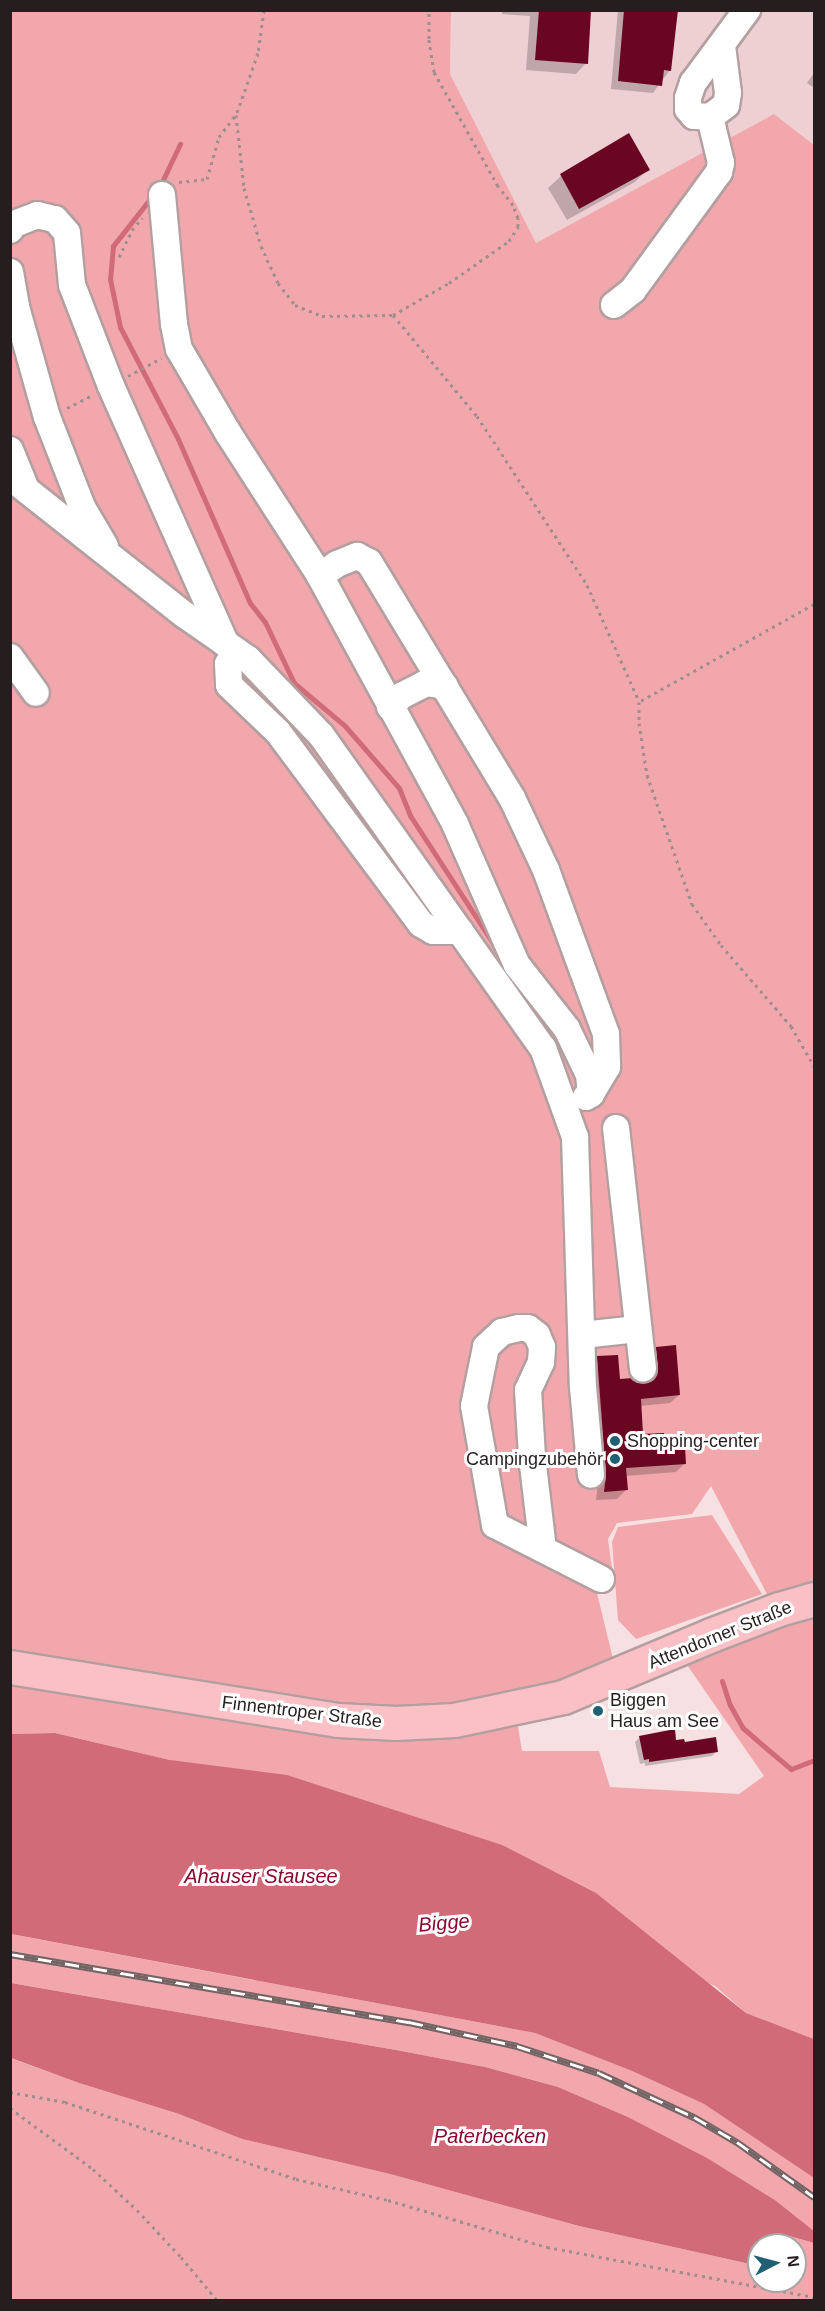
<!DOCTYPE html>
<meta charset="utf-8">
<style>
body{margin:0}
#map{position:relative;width:825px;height:2311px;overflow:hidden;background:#f7e0e1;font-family:Helvetica,sans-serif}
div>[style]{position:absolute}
.built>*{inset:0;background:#efd0d2}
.green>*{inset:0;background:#f2a7ad}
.water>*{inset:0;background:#d16b77}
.shadow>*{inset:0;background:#0003}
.stream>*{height:5px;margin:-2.5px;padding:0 2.5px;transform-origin:2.5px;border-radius:2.5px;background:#d16b77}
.building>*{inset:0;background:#6a0522}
.path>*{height:3px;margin-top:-1.5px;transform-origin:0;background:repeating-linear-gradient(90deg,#9e8e8e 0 3px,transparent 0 7.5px)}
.roads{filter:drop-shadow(2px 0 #b49fa0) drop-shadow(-2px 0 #b49fa0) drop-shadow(0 2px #b49fa0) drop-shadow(0 -2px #b49fa0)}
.minor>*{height:26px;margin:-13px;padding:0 13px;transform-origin:13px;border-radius:13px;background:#fff}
.major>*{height:33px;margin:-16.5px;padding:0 16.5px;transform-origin:16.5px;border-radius:16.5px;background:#fac0c6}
.rail>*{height:7px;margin-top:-3.5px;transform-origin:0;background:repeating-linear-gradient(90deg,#fff 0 14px,#716464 0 28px);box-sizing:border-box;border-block:2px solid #716464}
.dots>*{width:16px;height:16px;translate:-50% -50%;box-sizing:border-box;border:3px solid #fff;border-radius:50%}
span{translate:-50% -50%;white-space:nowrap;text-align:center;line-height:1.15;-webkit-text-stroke:6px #fff;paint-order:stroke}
.poi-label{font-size:18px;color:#261e1e}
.left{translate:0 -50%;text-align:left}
.right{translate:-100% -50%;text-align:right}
.street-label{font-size:18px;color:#261e1e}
.water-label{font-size:20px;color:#8c0730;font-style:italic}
.frame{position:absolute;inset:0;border:12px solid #261e1e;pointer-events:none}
.north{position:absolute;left:747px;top:2233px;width:60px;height:60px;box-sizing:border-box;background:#fff;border:2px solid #a8a5a5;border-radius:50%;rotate:84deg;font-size:16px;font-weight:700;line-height:24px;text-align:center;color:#261e1e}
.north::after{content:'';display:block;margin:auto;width:21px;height:27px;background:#1f6075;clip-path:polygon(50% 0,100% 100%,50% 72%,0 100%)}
</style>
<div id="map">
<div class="built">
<div style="clip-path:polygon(451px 11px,814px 11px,814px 145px,774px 114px,536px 243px,450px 74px)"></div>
</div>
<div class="green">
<div style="clip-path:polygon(evenodd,10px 11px,451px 11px,450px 74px,536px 243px,774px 114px,814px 145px,814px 2039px,746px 2013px,715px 1986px,170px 1760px,55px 1733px,11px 1734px,10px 11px,711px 1486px,784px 1627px,685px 1662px,764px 1776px,739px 1794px,610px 1787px,599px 1751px,522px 1751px,513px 1696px,614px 1663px,596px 1589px,614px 1583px,608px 1539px,617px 1523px,692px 1514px,711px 1486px)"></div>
<div style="clip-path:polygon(712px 1515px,762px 1594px,636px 1639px,618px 1620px,612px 1542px,618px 1527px)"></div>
<div style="clip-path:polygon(10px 1934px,535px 2033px,632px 2071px,704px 2104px,814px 2178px,814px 2231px,775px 2200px,706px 2158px,628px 2117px,558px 2087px,485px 2067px,396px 2050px,11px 1983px)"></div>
<div style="clip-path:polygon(10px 2058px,79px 2083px,179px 2114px,242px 2139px,390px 2174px,579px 2226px,759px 2266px,759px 2281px,795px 2281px,795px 2245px,776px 2245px,779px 2233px,814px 2243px,814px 2300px,11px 2300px)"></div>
</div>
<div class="water">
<div style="clip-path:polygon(55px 1733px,170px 1760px,287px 1775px,502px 1845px,596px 1893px,746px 2013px,814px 2039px,814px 2178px,704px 2104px,632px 2071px,535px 2033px,11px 1934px,11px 1734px)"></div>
<div style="clip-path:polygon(11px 1983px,396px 2050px,485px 2067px,558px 2087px,628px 2117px,707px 2158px,775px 2200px,814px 2231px,814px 2243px,779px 2233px,776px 2245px,759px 2245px,759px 2266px,579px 2226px,390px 2174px,242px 2139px,179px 2114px,79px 2083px,11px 2058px)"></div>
</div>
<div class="shadow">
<div style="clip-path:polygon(502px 10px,590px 10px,586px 63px,576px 74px,526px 70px,530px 16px,502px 14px)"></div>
<div style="clip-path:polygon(618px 10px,676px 10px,670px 70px,653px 93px,611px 89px)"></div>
<div style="clip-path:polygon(814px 73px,814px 88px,807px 83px)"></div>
<div style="clip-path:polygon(629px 135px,648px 169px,635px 182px,567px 220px,548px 188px,561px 176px)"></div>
<div style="clip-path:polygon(656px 1348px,679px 1395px,670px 1403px,640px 1406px,642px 1436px,685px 1463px,676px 1472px,625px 1476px,626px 1490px,617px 1499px,596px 1500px,598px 1483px,589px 1367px,598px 1358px,619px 1381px,646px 1384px,649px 1382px,648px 1357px)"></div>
<div style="clip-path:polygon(640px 1737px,675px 1742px,716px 1752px,712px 1756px,645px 1766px,645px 1763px,640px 1764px,635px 1742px)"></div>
</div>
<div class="stream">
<div style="left:159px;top:188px;width:49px;rotate:-64.5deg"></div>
<div style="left:153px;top:195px;width:65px;rotate:128.1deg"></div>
<div style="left:113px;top:246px;width:33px;rotate:95deg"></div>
<div style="left:110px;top:279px;width:49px;rotate:78.2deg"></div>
<div style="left:120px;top:327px;width:126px;rotate:62.6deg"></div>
<div style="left:178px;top:439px;width:179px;rotate:66.3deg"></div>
<div style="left:250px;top:603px;width:24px;rotate:52deg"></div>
<div style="left:265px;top:622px;width:68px;rotate:64.6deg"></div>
<div style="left:294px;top:683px;width:67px;rotate:40.1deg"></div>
<div style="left:345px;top:726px;width:82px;rotate:48.9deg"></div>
<div style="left:399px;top:788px;width:31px;rotate:68deg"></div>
<div style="left:411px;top:817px;width:160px;rotate:57deg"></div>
<div style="left:532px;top:1004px;width:51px;rotate:60.4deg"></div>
<div style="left:722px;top:1681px;width:25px;rotate:72deg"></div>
<div style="left:730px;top:1705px;width:26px;rotate:61deg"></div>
<div style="left:743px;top:1728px;width:30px;rotate:41deg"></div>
<div style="left:766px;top:1748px;width:33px;rotate:40deg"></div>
<div style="left:791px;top:1769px;width:25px;rotate:-21deg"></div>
</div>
<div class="building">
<div style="clip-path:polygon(539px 10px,591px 10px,588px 64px,535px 60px)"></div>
<div style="clip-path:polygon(624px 10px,678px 10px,671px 71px,664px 70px,662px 86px,618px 81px)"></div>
<div style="clip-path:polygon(629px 133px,650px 170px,579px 209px,560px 174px)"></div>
<div style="clip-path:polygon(676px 1345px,680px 1395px,641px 1399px,643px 1434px,664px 1433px,665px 1448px,685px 1447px,686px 1464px,626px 1468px,628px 1490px,604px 1492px,606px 1474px,597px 1356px,618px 1355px,620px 1379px,633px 1378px,645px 1383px,657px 1373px,656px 1347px)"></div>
<div style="clip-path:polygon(675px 1729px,676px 1740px,684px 1739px,685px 1742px,716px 1737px,718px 1752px,649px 1762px,649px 1759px,644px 1760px,639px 1736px)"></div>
</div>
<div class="path">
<div style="left:264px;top:10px;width:43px;rotate:97.9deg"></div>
<div style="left:258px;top:53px;width:66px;rotate:109.5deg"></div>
<div style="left:236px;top:115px;width:73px;rotate:83.7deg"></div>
<div style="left:244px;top:188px;width:60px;rotate:73.7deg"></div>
<div style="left:261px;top:246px;width:41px;rotate:65.3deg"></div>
<div style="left:278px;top:283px;width:28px;rotate:52deg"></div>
<div style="left:295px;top:305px;width:29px;rotate:22deg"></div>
<div style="left:322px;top:316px;width:71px;rotate:-0.8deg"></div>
<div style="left:393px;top:315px;width:64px;rotate:-29.7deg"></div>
<div style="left:449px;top:283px;width:73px;rotate:-35deg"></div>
<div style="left:509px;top:241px;width:17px;rotate:-57deg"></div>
<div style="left:518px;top:227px;width:9px;rotate:-90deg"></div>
<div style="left:518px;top:218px;width:14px;rotate:-111deg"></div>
<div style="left:513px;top:205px;width:24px;rotate:-128deg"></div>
<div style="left:498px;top:186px;width:131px;rotate:-119.3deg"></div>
<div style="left:434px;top:72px;width:33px;rotate:-99deg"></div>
<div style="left:429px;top:39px;width:29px;rotate:-90deg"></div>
<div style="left:179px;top:182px;width:28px;rotate:-6deg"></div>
<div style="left:207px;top:179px;width:44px;rotate:-74.1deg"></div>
<div style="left:219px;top:137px;width:26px;rotate:-53deg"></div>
<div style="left:119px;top:257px;width:30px;rotate:-64deg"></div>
<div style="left:132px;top:230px;width:16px;rotate:-50deg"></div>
<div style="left:393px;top:315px;width:131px;rotate:50.3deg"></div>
<div style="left:477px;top:416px;width:202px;rotate:56.9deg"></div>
<div style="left:587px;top:585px;width:127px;rotate:65.9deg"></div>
<div style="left:128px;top:376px;width:38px;rotate:-28deg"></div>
<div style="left:67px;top:408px;width:29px;rotate:-27deg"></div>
<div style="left:814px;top:604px;width:201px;rotate:150.8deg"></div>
<div style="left:639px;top:702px;width:21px;rotate:90deg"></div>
<div style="left:639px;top:723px;width:53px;rotate:81.3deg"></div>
<div style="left:647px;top:775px;width:137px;rotate:70.8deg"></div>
<div style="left:692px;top:904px;width:50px;rotate:54.7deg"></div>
<div style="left:721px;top:945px;width:107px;rotate:49.2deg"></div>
<div style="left:791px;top:1026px;width:46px;rotate:60.1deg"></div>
<div style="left:10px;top:2092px;width:56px;rotate:10.3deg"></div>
<div style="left:65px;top:2102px;width:243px;rotate:18.4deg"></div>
<div style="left:296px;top:2179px;width:94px;rotate:12.9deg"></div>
<div style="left:388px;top:2200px;width:166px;rotate:16.5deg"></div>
<div style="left:547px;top:2247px;width:272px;rotate:10.6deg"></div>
<div style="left:10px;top:2108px;width:103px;rotate:36.3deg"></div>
<div style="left:93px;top:2169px;width:60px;rotate:43deg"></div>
<div style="left:137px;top:2210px;width:64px;rotate:46.9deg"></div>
<div style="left:181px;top:2257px;width:56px;rotate:50.1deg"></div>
</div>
<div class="roads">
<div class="minor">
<div style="left:722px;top:46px;width:47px;rotate:82.7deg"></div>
<div style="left:728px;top:93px;width:12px;rotate:99deg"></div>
<div style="left:726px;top:105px;width:20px;rotate:143deg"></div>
<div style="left:710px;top:117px;width:16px;rotate:-176deg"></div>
<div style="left:694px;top:116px;width:9px;rotate:-131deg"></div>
<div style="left:688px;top:109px;width:11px;rotate:-90deg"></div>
<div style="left:688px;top:98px;width:16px;rotate:-72deg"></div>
<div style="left:693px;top:83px;width:91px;rotate:-53.5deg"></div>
<div style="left:162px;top:195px;width:130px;rotate:84.7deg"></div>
<div style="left:174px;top:324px;width:25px;rotate:79deg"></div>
<div style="left:179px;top:349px;width:97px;rotate:59.7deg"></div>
<div style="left:228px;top:433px;width:170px;rotate:57.2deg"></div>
<div style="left:320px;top:576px;width:282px;rotate:61.4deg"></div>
<div style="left:455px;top:824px;width:154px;rotate:66.3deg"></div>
<div style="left:517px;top:965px;width:81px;rotate:52deg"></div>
<div style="left:567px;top:1029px;width:51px;rotate:64.4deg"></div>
<div style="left:589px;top:1075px;width:19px;rotate:84deg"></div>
<div style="left:10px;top:230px;width:7px;rotate:-56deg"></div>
<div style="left:14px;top:224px;width:25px;rotate:-21deg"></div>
<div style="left:37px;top:215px;width:18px;rotate:13deg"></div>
<div style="left:55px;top:219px;width:18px;rotate:49deg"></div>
<div style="left:67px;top:233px;width:52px;rotate:84.5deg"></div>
<div style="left:72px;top:285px;width:108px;rotate:68.9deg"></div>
<div style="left:111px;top:386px;width:282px;rotate:66deg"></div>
<div style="left:10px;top:272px;width:36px;rotate:80deg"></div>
<div style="left:16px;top:307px;width:114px;rotate:74.3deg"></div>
<div style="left:47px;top:417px;width:97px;rotate:68.7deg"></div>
<div style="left:82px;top:507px;width:45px;rotate:59.5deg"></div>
<div style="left:614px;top:305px;width:24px;rotate:-38deg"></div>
<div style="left:633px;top:290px;width:146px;rotate:-53.9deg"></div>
<div style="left:719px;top:172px;width:9px;rotate:-77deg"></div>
<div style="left:721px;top:163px;width:47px;rotate:-103.4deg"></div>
<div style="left:10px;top:450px;width:42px;rotate:67.7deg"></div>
<div style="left:10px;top:477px;width:223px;rotate:38.3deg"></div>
<div style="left:185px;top:615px;width:77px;rotate:34.9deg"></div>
<div style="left:248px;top:659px;width:105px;rotate:46.2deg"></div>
<div style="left:321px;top:735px;width:384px;rotate:54.7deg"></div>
<div style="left:543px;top:1048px;width:95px;rotate:70.2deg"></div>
<div style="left:575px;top:1137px;width:250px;rotate:88.2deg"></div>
<div style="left:583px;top:1387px;width:88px;rotate:84.8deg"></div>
<div style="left:320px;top:576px;width:21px;rotate:-35deg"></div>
<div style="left:337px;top:564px;width:22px;rotate:-22deg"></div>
<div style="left:357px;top:556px;width:13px;rotate:27deg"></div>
<div style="left:369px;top:562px;width:276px;rotate:58.8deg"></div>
<div style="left:512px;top:798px;width:80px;rotate:64.7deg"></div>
<div style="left:546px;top:870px;width:175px;rotate:69.9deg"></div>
<div style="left:606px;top:1034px;width:33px;rotate:88deg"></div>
<div style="left:607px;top:1067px;width:31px;rotate:121deg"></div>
<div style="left:591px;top:1094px;width:6px;rotate:149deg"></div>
<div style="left:237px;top:652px;width:15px;rotate:127deg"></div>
<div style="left:228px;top:664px;width:21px;rotate:87deg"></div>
<div style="left:229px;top:685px;width:68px;rotate:43.8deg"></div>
<div style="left:278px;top:732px;width:239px;rotate:53.3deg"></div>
<div style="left:421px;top:924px;width:14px;rotate:30deg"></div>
<div style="left:433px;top:931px;width:27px"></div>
<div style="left:10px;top:657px;width:44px;rotate:54.2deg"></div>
<div style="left:390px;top:707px;width:16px;rotate:-45deg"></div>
<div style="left:401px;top:696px;width:28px;rotate:-27deg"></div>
<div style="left:426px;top:683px;width:19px;rotate:9deg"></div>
<div style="left:616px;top:1128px;width:242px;rotate:83.6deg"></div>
<div style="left:582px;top:1335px;width:56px;rotate:-6.1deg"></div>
<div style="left:543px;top:1549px;width:93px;rotate:-96.8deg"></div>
<div style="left:532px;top:1457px;width:67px;rotate:-93.4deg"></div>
<div style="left:528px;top:1390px;width:31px;rotate:-65deg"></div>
<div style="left:541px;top:1362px;width:15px;rotate:-86deg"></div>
<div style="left:542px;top:1347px;width:13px;rotate:-113deg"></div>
<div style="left:537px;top:1335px;width:11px;rotate:-142deg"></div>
<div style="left:528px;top:1328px;width:9px;rotate:180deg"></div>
<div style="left:519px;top:1328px;width:17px;rotate:167deg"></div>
<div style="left:502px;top:1332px;width:22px;rotate:137deg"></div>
<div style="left:486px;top:1347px;width:60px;rotate:101.5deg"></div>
<div style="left:474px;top:1406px;width:121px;rotate:80deg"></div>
<div style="left:495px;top:1525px;width:119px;rotate:27deg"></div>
</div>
<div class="major">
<div style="left:10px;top:1667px;width:332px;rotate:9.2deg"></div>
<div style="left:338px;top:1720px;width:58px;rotate:3deg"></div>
<div style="left:396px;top:1723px;width:58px;rotate:-3deg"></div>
<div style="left:454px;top:1720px;width:111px;rotate:-11.9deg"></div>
<div style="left:563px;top:1697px;width:160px;rotate:-22.7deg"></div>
<div style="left:711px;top:1635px;width:73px;rotate:-20.9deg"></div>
<div style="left:779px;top:1609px;width:36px;rotate:-16deg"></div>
</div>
</div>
<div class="rail">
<div style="left:10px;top:1954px;width:405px;rotate:9.7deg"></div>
<div style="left:409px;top:2022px;width:111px;rotate:12.5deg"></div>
<div style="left:517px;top:2046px;width:86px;rotate:18.2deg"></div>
<div style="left:599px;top:2073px;width:105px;rotate:24.9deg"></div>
<div style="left:694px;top:2117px;width:50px;rotate:30.2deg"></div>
<div style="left:737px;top:2142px;width:95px;rotate:35.5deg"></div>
</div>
<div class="dots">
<div style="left:615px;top:1441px;background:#1f6075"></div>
<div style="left:615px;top:1459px;background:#1f6075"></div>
<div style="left:598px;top:1711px;background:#1f6075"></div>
</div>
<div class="poi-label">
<span class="left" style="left:627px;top:1441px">Shopping-center</span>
<span class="right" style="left:603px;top:1459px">Campingzubehör</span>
<span class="left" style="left:610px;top:1711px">Biggen<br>Haus am See</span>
</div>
<div class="street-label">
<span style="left:720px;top:1635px;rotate:-22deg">Attendorner Straße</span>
<span style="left:302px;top:1712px;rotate:7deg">Finnentroper Straße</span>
</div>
<div class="water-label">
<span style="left:261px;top:1876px">Ahauser Stausee</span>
<span style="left:444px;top:1923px;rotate:-5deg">Bigge</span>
<span style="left:490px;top:2136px">Paterbecken</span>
</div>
<div class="frame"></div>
<div class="north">N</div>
</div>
